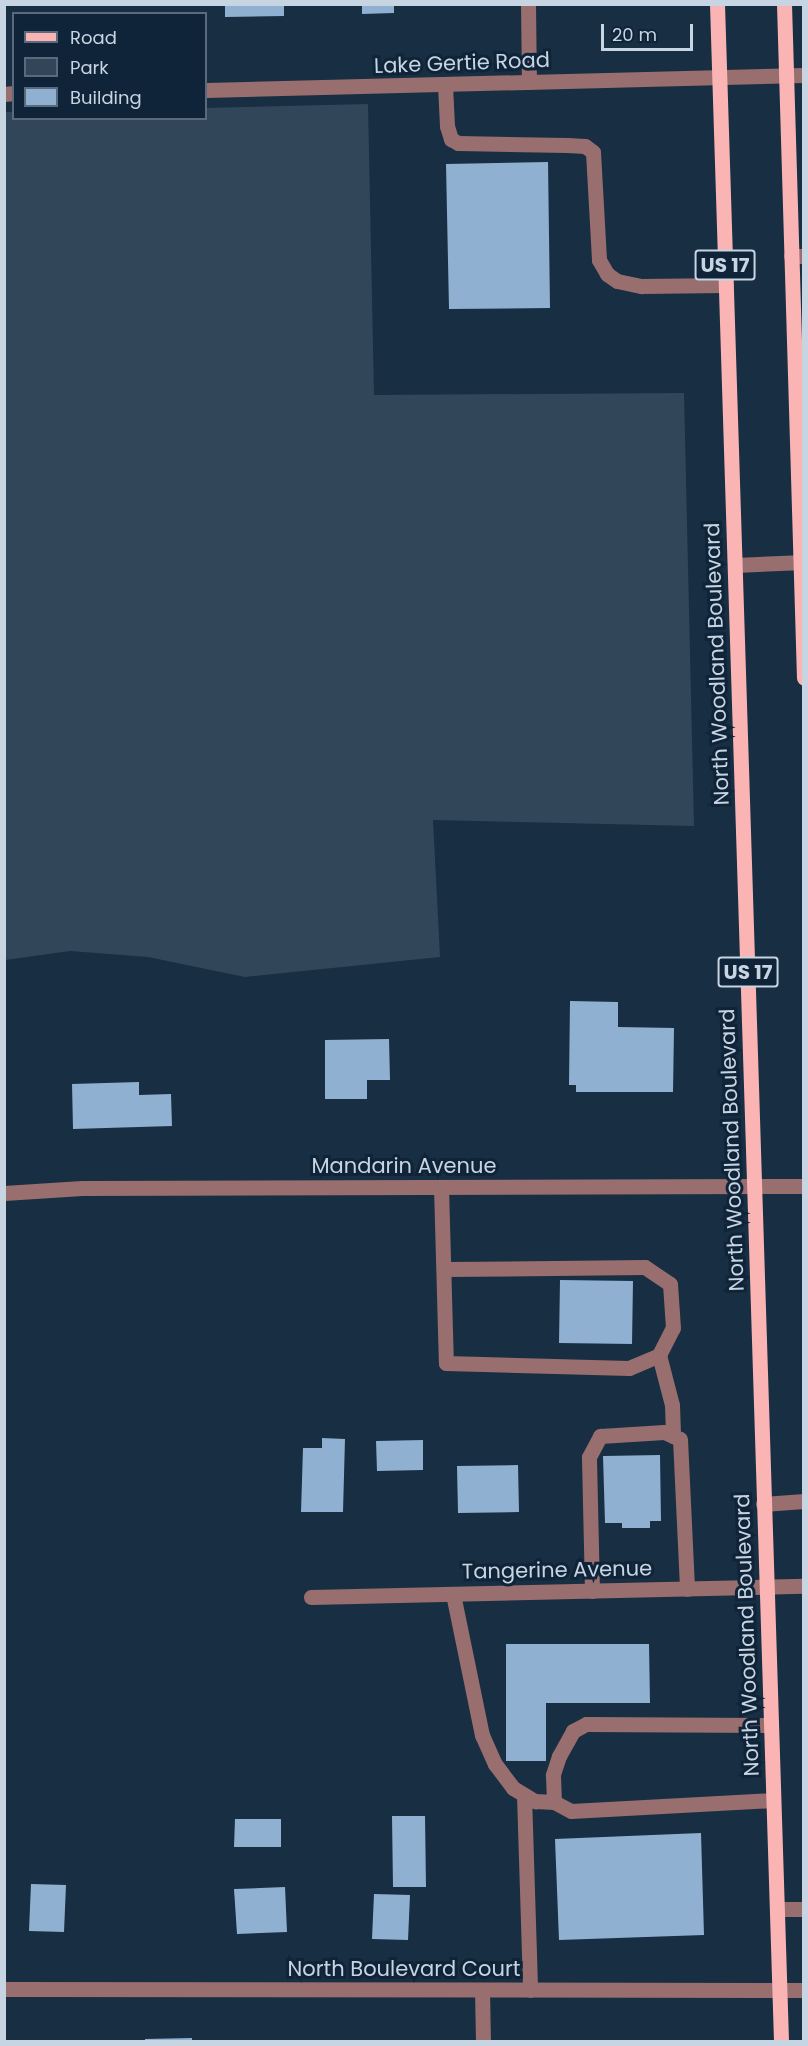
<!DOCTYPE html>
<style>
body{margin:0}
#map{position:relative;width:808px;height:2046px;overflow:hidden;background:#182e43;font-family:Poppins,sans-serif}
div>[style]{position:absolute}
.green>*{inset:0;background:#32465a}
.building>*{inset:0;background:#8fb0d1}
.minor>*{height:15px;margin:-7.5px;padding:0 7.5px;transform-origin:7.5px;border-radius:7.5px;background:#986e6e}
.major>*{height:15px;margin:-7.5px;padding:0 7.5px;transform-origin:7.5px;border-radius:7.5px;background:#fab4b4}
span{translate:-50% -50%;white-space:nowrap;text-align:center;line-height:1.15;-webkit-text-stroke:6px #0f2438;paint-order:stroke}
.shield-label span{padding:2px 4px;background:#0f2438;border:2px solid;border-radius:4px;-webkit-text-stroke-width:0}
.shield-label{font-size:20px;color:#c7d4e2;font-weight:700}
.street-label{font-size:21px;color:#c7d4e2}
.frame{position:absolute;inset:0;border:6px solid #c7d4e2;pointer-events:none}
.legend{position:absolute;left:12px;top:12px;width:195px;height:108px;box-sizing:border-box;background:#0f2438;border:2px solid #596a7c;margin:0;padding:8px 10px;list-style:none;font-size:18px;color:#c7d4e2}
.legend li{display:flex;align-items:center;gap:12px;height:30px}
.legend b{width:30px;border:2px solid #596a7c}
.scale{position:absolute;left:601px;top:24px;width:92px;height:27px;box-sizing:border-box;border:3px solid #c7d4e2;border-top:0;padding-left:8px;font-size:18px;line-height:21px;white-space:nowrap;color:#c7d4e2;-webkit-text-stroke:4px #0f2438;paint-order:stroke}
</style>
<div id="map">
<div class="green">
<div style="clip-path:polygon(368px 104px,374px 395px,684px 393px,694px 826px,433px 820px,440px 957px,245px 977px,148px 957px,70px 951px,5px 960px,5px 112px,13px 112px,14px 118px,206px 118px,206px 108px)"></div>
</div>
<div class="building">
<div style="clip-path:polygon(225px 4px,284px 4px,284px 16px,225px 17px)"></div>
<div style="clip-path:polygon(362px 4px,394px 4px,394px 13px,362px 14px)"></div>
<div style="clip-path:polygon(548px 162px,550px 308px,449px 309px,446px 164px)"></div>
<div style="clip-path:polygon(570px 1001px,618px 1002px,618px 1027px,674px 1028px,673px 1092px,576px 1092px,576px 1085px,569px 1085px)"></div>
<div style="clip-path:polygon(389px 1039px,390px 1080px,367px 1080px,367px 1099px,325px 1099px,325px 1040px)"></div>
<div style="clip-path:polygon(139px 1082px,139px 1095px,171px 1094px,172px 1126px,73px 1129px,72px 1084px)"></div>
<div style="clip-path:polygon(560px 1280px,633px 1281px,632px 1344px,559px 1343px)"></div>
<div style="clip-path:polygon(322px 1438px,345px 1439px,343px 1512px,301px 1512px,303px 1448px,322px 1448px)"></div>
<div style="clip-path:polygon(423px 1440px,423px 1470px,377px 1471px,376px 1441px)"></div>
<div style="clip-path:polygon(660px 1455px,661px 1521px,650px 1521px,650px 1528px,622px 1528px,622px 1523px,605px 1523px,603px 1456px)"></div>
<div style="clip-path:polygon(518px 1465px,519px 1512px,458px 1513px,457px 1466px)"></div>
<div style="clip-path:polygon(506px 1644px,649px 1644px,650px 1703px,546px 1703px,546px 1761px,506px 1761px)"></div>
<div style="clip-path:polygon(392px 1816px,425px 1816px,426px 1887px,393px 1887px)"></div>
<div style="clip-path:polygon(235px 1819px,281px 1819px,281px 1847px,234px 1847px)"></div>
<div style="clip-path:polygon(701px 1833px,704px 1935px,559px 1940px,555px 1839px)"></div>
<div style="clip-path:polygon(31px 1884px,66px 1885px,64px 1932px,29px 1931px)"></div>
<div style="clip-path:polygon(285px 1887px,287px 1932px,237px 1934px,234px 1889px)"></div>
<div style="clip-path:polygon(374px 1894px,410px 1895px,408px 1940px,372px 1939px)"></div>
<div style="clip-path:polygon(192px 2038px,192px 2042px,145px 2042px,145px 2039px)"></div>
</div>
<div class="minor">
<div style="left:528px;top:4px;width:78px;rotate:89.3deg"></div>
<div style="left:445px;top:85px;width:41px;rotate:87.2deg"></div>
<div style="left:447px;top:126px;width:14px;rotate:73deg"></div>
<div style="left:451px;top:139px;width:8px;rotate:30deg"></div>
<div style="left:458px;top:143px;width:109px;rotate:1.1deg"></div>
<div style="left:567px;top:145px;width:18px;rotate:3deg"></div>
<div style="left:585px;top:146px;width:10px;rotate:37deg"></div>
<div style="left:593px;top:152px;width:108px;rotate:86.8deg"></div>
<div style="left:599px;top:260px;width:16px;rotate:60deg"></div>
<div style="left:607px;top:274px;width:12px;rotate:35deg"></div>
<div style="left:617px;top:281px;width:25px;rotate:12deg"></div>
<div style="left:641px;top:286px;width:85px;rotate:-0.7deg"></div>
<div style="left:206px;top:90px;width:598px;rotate:-1.44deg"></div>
<div style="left:4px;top:94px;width:10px;rotate:-6deg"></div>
<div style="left:791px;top:256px;width:13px"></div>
<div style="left:735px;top:565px;width:69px;rotate:-2.5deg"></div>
<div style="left:441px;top:1187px;width:176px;rotate:88.4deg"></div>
<div style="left:446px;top:1363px;width:183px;rotate:1.6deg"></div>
<div style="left:629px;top:1368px;width:33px;rotate:-23deg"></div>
<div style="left:659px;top:1355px;width:30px;rotate:-63deg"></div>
<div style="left:673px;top:1328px;width:44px;rotate:-93.9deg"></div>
<div style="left:670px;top:1284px;width:30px;rotate:-146deg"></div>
<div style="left:645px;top:1267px;width:200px;rotate:179.4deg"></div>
<div style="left:4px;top:1193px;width:78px;rotate:-3.7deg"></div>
<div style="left:82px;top:1188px;width:722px;rotate:-0.16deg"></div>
<div style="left:659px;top:1355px;width:52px;rotate:75.4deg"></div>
<div style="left:672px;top:1405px;width:31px;rotate:88deg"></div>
<div style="left:763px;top:1504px;width:41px;rotate:-4.2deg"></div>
<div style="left:592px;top:1591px;width:134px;rotate:-91.3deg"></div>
<div style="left:589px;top:1457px;width:24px;rotate:-62deg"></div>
<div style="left:600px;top:1436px;width:64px;rotate:-3.6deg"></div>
<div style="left:664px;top:1432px;width:17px;rotate:24deg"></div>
<div style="left:680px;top:1439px;width:150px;rotate:87.3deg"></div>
<div style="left:453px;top:1594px;width:144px;rotate:78.4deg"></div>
<div style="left:482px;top:1735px;width:32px;rotate:66deg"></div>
<div style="left:495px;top:1764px;width:30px;rotate:53deg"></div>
<div style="left:513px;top:1788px;width:26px;rotate:31deg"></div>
<div style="left:535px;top:1801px;width:19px;rotate:3deg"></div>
<div style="left:311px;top:1597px;width:493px;rotate:-1.3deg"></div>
<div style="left:771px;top:1725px;width:185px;rotate:-179.7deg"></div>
<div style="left:586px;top:1724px;width:15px;rotate:152deg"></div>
<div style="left:573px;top:1731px;width:29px;rotate:119deg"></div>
<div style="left:559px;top:1756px;width:20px;rotate:108deg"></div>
<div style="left:553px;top:1775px;width:27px;rotate:88deg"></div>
<div style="left:554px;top:1802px;width:19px;rotate:28deg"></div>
<div style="left:571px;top:1811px;width:202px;rotate:-3.1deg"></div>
<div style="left:524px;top:1795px;width:195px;rotate:88.2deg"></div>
<div style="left:777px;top:1909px;width:27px"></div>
<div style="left:4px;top:1989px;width:800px;rotate:0.07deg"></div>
<div style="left:482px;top:1990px;width:52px;rotate:88.9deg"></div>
</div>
<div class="major">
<div style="left:717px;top:4px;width:2039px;rotate:88.2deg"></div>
<div style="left:784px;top:4px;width:674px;rotate:88.3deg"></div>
</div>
<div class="shield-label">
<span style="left:725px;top:265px">US 17</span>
<span style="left:748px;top:972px">US 17</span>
</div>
<div class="street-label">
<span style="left:462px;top:63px;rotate:-2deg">Lake Gertie Road</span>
<span style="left:717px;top:664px;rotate:-92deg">North Woodland Boulevard</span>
<span style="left:732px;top:1150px;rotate:-92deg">North Woodland Boulevard</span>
<span style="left:404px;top:1166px">Mandarin Avenue</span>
<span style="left:557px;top:1570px;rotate:-1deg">Tangerine Avenue</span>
<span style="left:747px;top:1635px;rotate:-92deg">North Woodland Boulevard</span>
<span style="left:404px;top:1969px">North Boulevard Court</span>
</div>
<div class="frame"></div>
<ul class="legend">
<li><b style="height:8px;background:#fab4b4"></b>Road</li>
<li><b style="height:16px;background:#32465a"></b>Park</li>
<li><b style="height:16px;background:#8fb0d1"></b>Building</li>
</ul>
<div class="scale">20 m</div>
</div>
